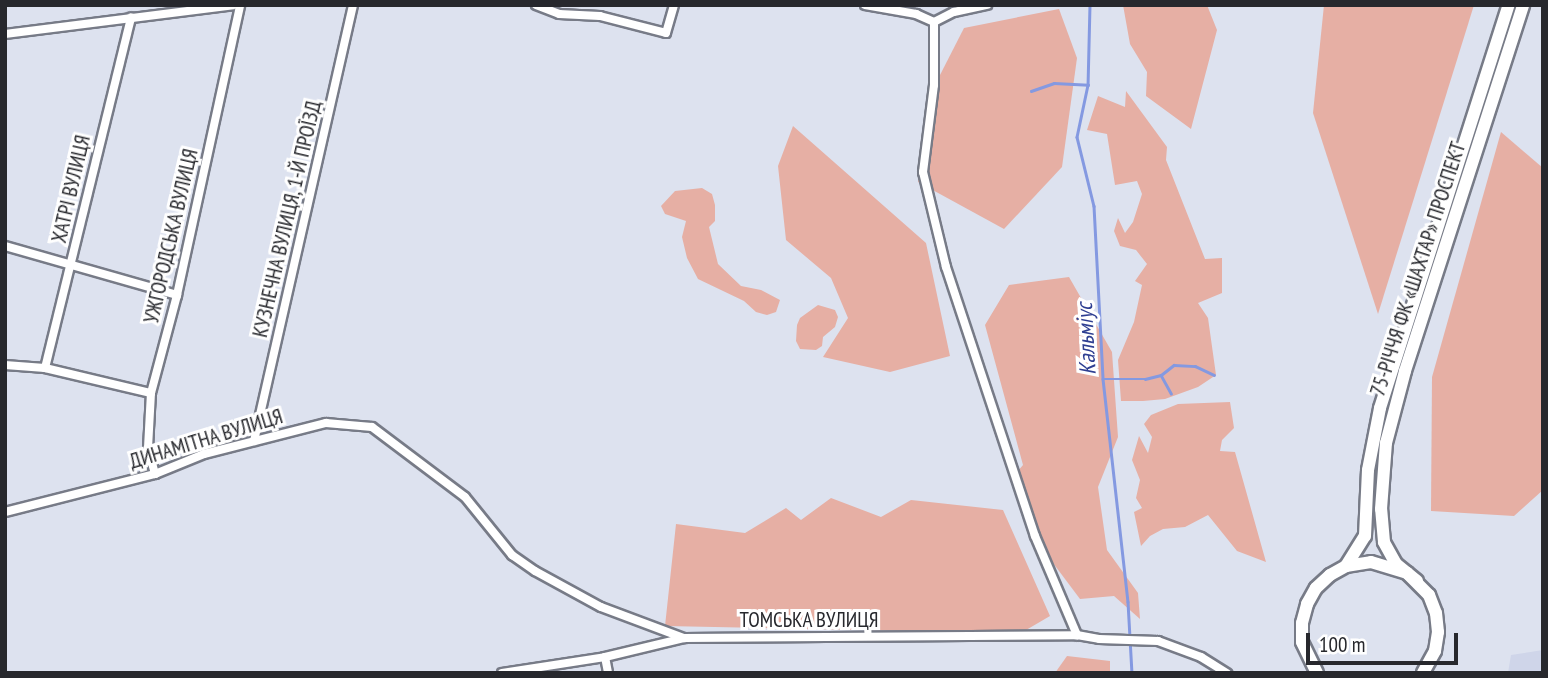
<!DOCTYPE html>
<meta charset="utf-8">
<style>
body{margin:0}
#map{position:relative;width:1548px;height:678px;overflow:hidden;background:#dde2ef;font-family:"PT Sans Narrow",sans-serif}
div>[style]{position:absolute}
.built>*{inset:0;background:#cfd5e9}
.green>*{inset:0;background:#e6afa4}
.stream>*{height:2.5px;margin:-1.25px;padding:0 1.25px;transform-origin:1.25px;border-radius:1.25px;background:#8499e1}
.roads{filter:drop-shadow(2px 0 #777b87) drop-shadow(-2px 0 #777b87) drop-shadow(0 2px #777b87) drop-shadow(0 -2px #777b87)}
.minor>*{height:8px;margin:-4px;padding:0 4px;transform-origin:4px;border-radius:4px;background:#fff}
.secondary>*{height:12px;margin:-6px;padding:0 6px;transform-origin:6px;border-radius:6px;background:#fff}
span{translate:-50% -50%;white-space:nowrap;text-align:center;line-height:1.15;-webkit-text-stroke:6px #fff;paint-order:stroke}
.street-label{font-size:21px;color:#27282d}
.water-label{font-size:23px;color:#2e3e91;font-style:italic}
.frame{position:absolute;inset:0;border:7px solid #27282d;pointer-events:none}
.scale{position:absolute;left:1306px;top:633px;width:152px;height:32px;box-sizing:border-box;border:4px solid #27282d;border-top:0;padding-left:9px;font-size:21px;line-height:24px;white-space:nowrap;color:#27282d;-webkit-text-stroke:5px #fff;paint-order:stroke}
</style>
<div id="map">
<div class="built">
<div style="clip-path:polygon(1543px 650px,1543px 673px,1508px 673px,1511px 655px)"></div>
</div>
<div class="green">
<div style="clip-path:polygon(1123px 5px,1207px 5px,1217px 30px,1191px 129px,1146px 96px,1147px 72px,1130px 44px)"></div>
<div style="clip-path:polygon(1324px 5px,1474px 5px,1378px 314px,1313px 113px)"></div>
<div style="clip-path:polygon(1059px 9px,1077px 58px,1062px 167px,1004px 229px,918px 182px,939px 77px,964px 28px)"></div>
<div style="clip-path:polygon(1126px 91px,1167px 147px,1166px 160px,1205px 259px,1222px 258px,1222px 293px,1198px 303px,1208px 318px,1216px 375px,1198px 387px,1165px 399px,1143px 401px,1121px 401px,1118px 360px,1134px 322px,1142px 285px,1135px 281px,1147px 264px,1136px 250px,1120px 246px,1114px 231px,1118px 218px,1125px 233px,1133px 222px,1142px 194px,1137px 181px,1115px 185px,1107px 134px,1087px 130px,1098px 96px,1125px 107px)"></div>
<div style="clip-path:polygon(793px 126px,926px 243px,950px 356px,890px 372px,823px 357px,848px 318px,831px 278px,786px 240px,778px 166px)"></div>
<div style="clip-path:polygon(1501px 132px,1543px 168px,1543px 490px,1514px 516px,1431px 511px,1432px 377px)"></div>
<div style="clip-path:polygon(702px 188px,712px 194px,715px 205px,715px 221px,709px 227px,718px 264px,741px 286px,761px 290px,780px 300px,776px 312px,767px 315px,756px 312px,744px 301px,698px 279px,687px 258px,682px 237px,686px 221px,665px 214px,661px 206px,675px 191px)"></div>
<div style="clip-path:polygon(1069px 277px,1112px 352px,1118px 437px,1098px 487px,1107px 550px,1138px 593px,1140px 619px,1114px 596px,1080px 599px,1047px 555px,1017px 472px,1023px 465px,985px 325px,1009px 285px)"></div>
<div style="clip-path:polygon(818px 305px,835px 310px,838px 317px,835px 327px,823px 337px,822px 346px,816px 350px,800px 349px,796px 341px,797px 325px,800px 318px)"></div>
<div style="clip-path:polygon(1230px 402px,1234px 428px,1222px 440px,1220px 451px,1235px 452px,1266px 562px,1237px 551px,1208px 515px,1185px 527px,1163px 529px,1150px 536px,1141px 546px,1134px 512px,1142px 508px,1136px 498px,1140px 480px,1132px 460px,1139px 436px,1148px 453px,1152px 437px,1144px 424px,1151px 415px,1178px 404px)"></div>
<div style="clip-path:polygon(831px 498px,881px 517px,911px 500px,1003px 510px,1050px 616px,1021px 633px,665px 626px,676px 524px,745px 533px,786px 508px,801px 520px)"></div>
<div style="clip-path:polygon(1067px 656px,1110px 661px,1110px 673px,1055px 673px)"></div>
</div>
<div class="stream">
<div style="left:1090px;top:5px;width:80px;rotate:91.4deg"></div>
<div style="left:1088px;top:85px;width:53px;rotate:101.9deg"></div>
<div style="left:1077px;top:137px;width:71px;rotate:76.2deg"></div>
<div style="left:1094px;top:206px;width:173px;rotate:87deg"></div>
<div style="left:1103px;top:379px;width:224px;rotate:83.6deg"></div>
<div style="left:1128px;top:602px;width:71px;rotate:86.8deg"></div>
<div style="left:1031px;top:91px;width:24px;rotate:-19deg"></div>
<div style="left:1054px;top:83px;width:34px;rotate:3deg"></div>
<div style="left:1161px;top:375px;width:21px;rotate:61deg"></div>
<div style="left:1104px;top:379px;width:41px"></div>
<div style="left:1145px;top:379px;width:16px;rotate:-14deg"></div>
<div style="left:1161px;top:375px;width:16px;rotate:-38deg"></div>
<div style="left:1174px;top:365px;width:21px;rotate:3deg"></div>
<div style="left:1195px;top:366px;width:21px;rotate:25deg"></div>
</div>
<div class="roads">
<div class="minor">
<div style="left:536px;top:5px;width:25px;rotate:21deg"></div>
<div style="left:559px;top:14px;width:41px;rotate:2.8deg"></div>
<div style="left:600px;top:16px;width:68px;rotate:14.4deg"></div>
<div style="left:666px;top:33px;width:29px;rotate:-74deg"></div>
<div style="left:865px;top:5px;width:52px;rotate:10deg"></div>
<div style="left:916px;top:14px;width:20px;rotate:24deg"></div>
<div style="left:934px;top:22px;width:22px;rotate:-27deg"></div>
<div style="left:954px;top:12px;width:34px;rotate:-12deg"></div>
<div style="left:934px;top:22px;width:63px;rotate:90deg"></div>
<div style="left:934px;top:85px;width:88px;rotate:97.2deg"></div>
<div style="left:923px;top:172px;width:98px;rotate:76.4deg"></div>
<div style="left:946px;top:267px;width:283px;rotate:71.7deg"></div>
<div style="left:1035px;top:536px;width:108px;rotate:67deg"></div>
<div style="left:5px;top:34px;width:230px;rotate:-7.2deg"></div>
<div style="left:5px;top:246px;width:179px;rotate:15.9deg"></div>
<div style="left:5px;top:365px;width:40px;rotate:4.3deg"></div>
<div style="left:45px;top:368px;width:109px;rotate:13.3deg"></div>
<div style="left:45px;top:368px;width:361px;rotate:-76.2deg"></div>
<div style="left:254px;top:441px;width:447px;rotate:-77.2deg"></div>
<div style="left:155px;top:474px;width:27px;rotate:-105deg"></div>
<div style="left:148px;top:448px;width:55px;rotate:-86.9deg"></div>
<div style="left:151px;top:393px;width:101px;rotate:-75.1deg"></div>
<div style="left:177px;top:295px;width:297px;rotate:-77.7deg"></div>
<div style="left:5px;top:512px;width:155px;rotate:-14.2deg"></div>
<div style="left:155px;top:474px;width:53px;rotate:-22.2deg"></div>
<div style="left:204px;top:454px;width:126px;rotate:-14.3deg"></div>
<div style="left:326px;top:423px;width:46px;rotate:5deg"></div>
<div style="left:372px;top:427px;width:116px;rotate:37deg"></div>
<div style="left:465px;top:497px;width:75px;rotate:51deg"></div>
<div style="left:512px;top:555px;width:28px;rotate:35deg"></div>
<div style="left:535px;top:571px;width:75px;rotate:28.6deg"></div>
<div style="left:601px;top:607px;width:89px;rotate:20.5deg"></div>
<div style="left:605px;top:657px;width:16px;rotate:79deg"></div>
<div style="left:502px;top:673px;width:104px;rotate:-8.8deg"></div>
<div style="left:605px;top:657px;width:81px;rotate:-13.5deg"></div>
<div style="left:684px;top:638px;width:393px;rotate:-0.4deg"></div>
<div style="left:1077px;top:635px;width:22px;rotate:10deg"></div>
<div style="left:1099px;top:639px;width:59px;rotate:1.9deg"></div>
<div style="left:1158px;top:641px;width:46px;rotate:20.4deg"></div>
<div style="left:1201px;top:657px;width:31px;rotate:32deg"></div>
</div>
<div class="secondary">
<div style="left:1346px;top:566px;width:36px;rotate:-58deg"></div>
<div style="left:1365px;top:536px;width:66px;rotate:-87.4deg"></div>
<div style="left:1368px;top:470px;width:63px;rotate:-79deg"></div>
<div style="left:1380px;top:408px;width:423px;rotate:-72.3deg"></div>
<div style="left:1417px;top:581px;width:27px;rotate:-141deg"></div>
<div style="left:1396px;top:564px;width:25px;rotate:-119deg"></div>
<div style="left:1384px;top:542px;width:33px;rotate:-95deg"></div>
<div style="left:1381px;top:509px;width:66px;rotate:-85.7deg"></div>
<div style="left:1386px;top:443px;width:74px;rotate:-75.2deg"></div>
<div style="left:1405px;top:371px;width:385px;rotate:-72.1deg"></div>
<div style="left:1317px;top:673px;width:34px;rotate:-116deg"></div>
<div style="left:1302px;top:642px;width:19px;rotate:-90deg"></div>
<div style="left:1302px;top:623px;width:20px;rotate:-75deg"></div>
<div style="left:1307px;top:604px;width:18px;rotate:-61deg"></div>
<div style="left:1316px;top:588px;width:19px;rotate:-43deg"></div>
<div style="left:1330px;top:575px;width:18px;rotate:-29deg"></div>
<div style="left:1346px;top:566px;width:25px;rotate:-9deg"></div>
<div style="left:1371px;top:562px;width:38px;rotate:17deg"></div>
<div style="left:1407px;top:573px;width:31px;rotate:45deg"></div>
<div style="left:1429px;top:595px;width:19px;rotate:69deg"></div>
<div style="left:1436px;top:613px;width:19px;rotate:84deg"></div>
<div style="left:1438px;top:632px;width:19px;rotate:99deg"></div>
<div style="left:1435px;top:651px;width:25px;rotate:119deg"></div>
</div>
</div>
<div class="street-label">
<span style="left:71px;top:189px;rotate:-77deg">ХАТРІ ВУЛИЦЯ</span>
<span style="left:287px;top:219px;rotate:-77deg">КУЗНЕЧНА ВУЛИЦЯ, 1-Й ПРОЇЗД</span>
<span style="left:171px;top:236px;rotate:-77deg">УЖГОРОДСЬКА ВУЛИЦЯ</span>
<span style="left:1418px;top:269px;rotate:-72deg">75-РІЧЧЯ ФК «ШАХТАР» ПРОСПЕКТ</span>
<span style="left:206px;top:439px;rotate:-17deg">ДИНАМІТНА ВУЛИЦЯ</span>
<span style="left:809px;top:620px">ТОМСЬКА ВУЛИЦЯ</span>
</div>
<div class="water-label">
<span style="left:1086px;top:339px;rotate:-93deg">Кальміус</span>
</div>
<div class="frame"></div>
<div class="scale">100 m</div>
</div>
